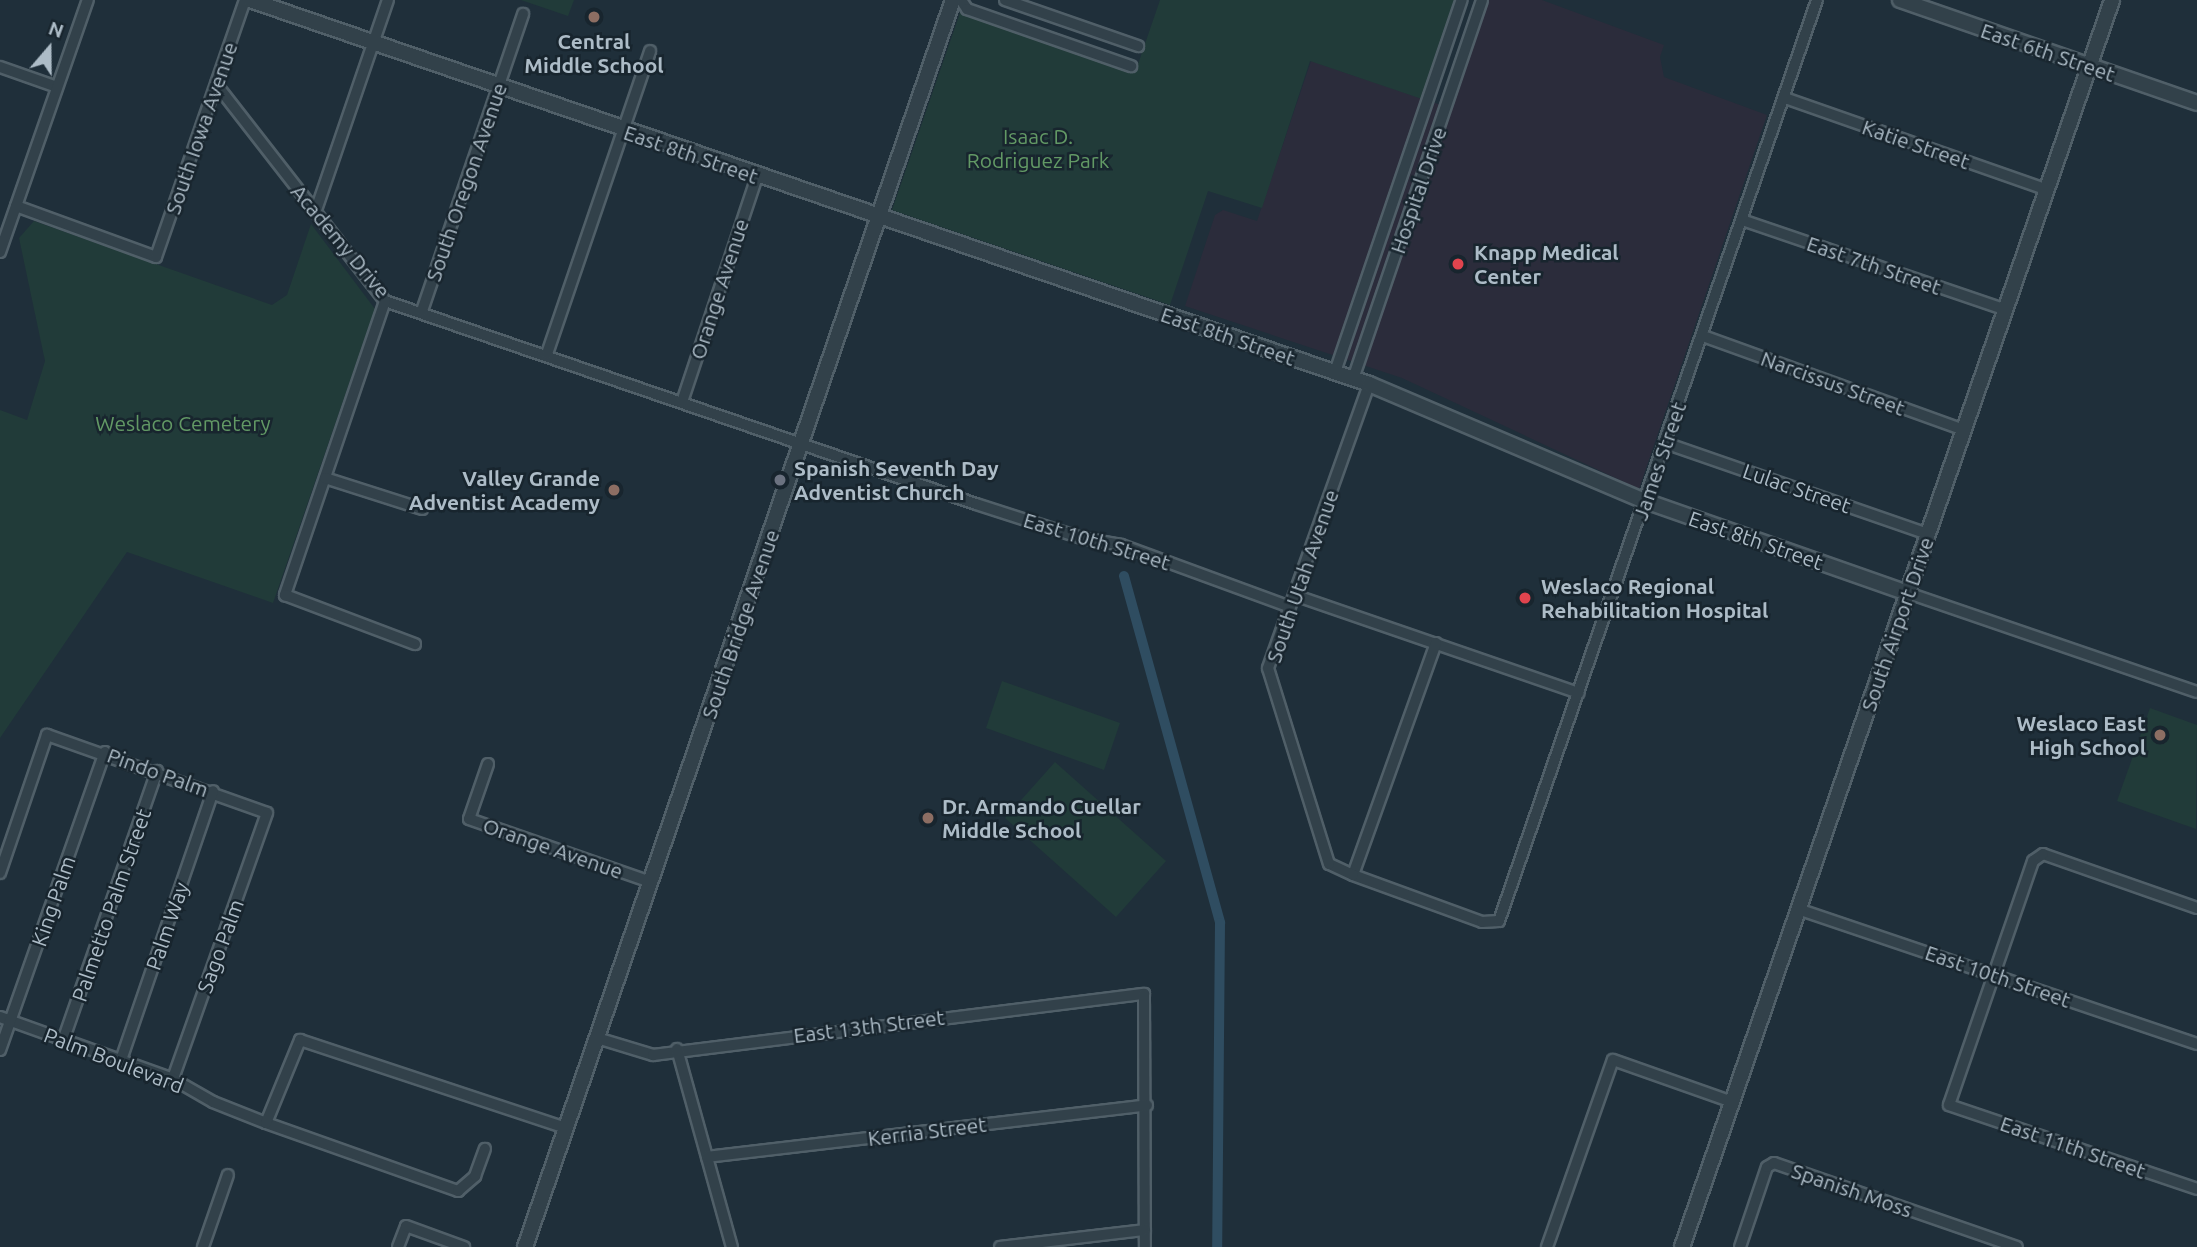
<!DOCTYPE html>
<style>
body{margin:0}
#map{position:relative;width:2197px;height:1247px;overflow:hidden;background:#1f2f3a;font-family:Ubuntu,sans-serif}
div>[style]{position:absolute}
.medical>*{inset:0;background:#2b2c3b}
.green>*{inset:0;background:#213b39}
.canal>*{height:10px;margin:-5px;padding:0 5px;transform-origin:5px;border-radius:5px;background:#2f4d61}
.roads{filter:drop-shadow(2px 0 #505f68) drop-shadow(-2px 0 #505f68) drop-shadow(0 2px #505f68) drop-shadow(0 -2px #505f68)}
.minor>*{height:10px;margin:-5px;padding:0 5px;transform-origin:5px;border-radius:5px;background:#32414a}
.tertiary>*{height:14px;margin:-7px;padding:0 7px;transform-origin:7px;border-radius:7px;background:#32414a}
.dots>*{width:19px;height:19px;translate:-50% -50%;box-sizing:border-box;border:4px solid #18252e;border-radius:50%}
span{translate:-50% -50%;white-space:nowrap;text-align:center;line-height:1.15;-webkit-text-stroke:5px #18252e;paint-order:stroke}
.poi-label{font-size:21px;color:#adbcc7;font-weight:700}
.left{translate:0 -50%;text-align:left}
.right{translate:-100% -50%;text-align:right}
.street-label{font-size:21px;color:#adbcc7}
.park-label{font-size:21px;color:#629965}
.north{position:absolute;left:14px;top:14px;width:70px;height:70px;-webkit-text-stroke:5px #18252e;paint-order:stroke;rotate:20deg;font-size:19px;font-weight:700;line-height:28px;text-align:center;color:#adbcc7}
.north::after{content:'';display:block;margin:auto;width:24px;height:32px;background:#adbcc7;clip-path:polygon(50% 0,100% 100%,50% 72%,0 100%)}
</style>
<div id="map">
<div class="medical">
<div style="clip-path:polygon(1488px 0,1542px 0,1664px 45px,1660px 57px,1664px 77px,1767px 115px,1639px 489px,1402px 378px,1185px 306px,1215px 215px,1223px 210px,1257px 221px,1311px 61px,1450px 108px)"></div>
</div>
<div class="green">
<div style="clip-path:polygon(521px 0,574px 0,568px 16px)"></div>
<div style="clip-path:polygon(1160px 0,1457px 0,1422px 99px,1310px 61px,1262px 208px,1208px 191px,1170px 305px,892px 210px,961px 10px,1136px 70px)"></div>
<div style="clip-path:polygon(34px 221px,272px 305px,287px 295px,311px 224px,375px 309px,273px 603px,127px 552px,0 738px,0 410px,27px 420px,45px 361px,19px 238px)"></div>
<div style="clip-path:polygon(1002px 681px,1120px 723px,1104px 770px,986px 728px)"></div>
<div style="clip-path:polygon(2150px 708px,2197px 725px,2196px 829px,2117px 801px)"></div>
<div style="clip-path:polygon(1055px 762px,1166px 861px,1116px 917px,1005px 818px)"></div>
</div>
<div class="canal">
<div style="left:1124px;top:576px;width:360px;rotate:74.5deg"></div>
<div style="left:1220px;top:923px;width:324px;rotate:90.5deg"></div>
</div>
<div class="roads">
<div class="minor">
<div style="left:961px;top:0;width:11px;rotate:56deg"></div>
<div style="left:967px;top:9px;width:174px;rotate:19.2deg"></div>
<div style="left:1005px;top:0;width:141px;rotate:19.1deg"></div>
<div style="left:0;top:67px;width:60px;rotate:19.3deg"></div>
<div style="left:216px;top:84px;width:275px;rotate:52.1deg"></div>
<div style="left:385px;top:301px;width:625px;rotate:18.96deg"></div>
<div style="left:976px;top:504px;width:111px;rotate:17.8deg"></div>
<div style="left:1082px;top:538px;width:40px;rotate:10deg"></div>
<div style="left:1121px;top:545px;width:180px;rotate:20.1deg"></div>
<div style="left:1785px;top:98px;width:278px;rotate:19.3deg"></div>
<div style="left:16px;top:206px;width:149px;rotate:20deg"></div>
<div style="left:156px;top:257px;width:272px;rotate:-70.9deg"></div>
<div style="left:315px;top:213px;width:225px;rotate:-71.1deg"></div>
<div style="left:1742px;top:220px;width:279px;rotate:18.8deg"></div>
<div style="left:0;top:252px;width:267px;rotate:-70.8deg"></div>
<div style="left:385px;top:301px;width:311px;rotate:108.8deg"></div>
<div style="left:285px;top:595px;width:139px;rotate:20.7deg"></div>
<div style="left:422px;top:311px;width:314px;rotate:-71.2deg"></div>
<div style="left:1703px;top:336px;width:277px;rotate:19.8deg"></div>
<div style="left:547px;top:354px;width:320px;rotate:-71.2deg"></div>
<div style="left:1335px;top:372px;width:393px;rotate:-71.2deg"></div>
<div style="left:1353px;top:379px;width:400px;rotate:-71.2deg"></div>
<div style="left:682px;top:402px;width:237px;rotate:-71.6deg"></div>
<div style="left:1665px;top:443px;width:278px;rotate:19.1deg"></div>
<div style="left:325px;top:478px;width:102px;rotate:17.7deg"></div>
<div style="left:1908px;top:593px;width:305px;rotate:18.9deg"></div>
<div style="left:1294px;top:595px;width:301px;rotate:19deg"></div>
<div style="left:1436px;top:643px;width:246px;rotate:109.7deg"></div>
<div style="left:1353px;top:875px;width:137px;rotate:20deg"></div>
<div style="left:1482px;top:922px;width:17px;rotate:-3deg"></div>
<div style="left:1499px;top:921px;width:974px;rotate:-70.95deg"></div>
<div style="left:488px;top:764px;width:58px;rotate:109.1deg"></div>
<div style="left:469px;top:819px;width:193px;rotate:19.1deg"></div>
<div style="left:0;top:873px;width:146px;rotate:-71.2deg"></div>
<div style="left:47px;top:735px;width:233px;rotate:19.5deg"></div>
<div style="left:267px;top:813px;width:282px;rotate:109.5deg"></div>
<div style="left:1353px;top:875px;width:26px;rotate:-155deg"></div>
<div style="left:1329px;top:864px;width:205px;rotate:-107.3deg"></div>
<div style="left:1268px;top:668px;width:301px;rotate:-70.4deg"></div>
<div style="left:2197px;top:908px;width:163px;rotate:-160.7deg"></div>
<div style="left:2043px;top:854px;width:12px;rotate:145deg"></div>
<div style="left:2033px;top:861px;width:258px;rotate:109deg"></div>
<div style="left:1949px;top:1105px;width:262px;rotate:18.7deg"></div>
<div style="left:1798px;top:909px;width:421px;rotate:18.7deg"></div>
<div style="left:0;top:1017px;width:184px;rotate:19.7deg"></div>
<div style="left:173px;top:1079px;width:46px;rotate:29.9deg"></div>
<div style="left:213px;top:1102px;width:57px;rotate:21.6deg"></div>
<div style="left:266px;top:1123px;width:204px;rotate:19.5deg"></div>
<div style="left:458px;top:1191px;width:23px;rotate:-41deg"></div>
<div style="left:475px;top:1176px;width:29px;rotate:-70deg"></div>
<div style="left:64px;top:1038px;width:283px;rotate:-70.8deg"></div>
<div style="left:597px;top:1038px;width:59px;rotate:16.9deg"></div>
<div style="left:653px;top:1055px;width:495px;rotate:-7.1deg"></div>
<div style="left:1144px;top:994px;width:253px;rotate:89.8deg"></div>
<div style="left:677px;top:1049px;width:205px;rotate:74.5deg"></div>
<div style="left:0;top:1050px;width:316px;rotate:-70.6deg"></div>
<div style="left:121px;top:1060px;width:284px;rotate:-71.1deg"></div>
<div style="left:266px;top:1123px;width:90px;rotate:-67.7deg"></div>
<div style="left:300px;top:1040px;width:280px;rotate:18.3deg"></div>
<div style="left:707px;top:1157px;width:443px;rotate:-6.7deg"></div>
<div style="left:203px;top:1247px;width:76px;rotate:-70.9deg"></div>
<div style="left:398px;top:1247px;width:22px;rotate:-69deg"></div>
<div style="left:406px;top:1226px;width:62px;rotate:19.9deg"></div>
<div style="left:1000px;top:1247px;width:146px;rotate:-6.7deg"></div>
<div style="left:1547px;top:1247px;width:198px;rotate:-70.6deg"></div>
<div style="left:1613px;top:1060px;width:126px;rotate:19.4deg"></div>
<div style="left:1740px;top:1247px;width:84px;rotate:-71.4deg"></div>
<div style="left:1767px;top:1167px;width:8px;rotate:-30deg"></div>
<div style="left:1774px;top:1163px;width:257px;rotate:19.1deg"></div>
</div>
<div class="tertiary">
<div style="left:250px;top:0;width:1183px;rotate:18.94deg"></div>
<div style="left:1369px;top:384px;width:300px;rotate:23deg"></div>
<div style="left:1645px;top:501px;width:279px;rotate:19.3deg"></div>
<div style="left:1900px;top:0;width:314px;rotate:19.1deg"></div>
<div style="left:525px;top:1247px;width:1318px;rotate:-71.06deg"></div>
<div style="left:1682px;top:1247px;width:1319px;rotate:-70.97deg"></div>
</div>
</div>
<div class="dots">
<div style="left:594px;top:17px;background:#8d6e63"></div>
<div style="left:1458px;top:264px;background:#e0444e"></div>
<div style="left:780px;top:480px;background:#6b7280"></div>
<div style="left:614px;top:490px;background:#8d6e63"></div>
<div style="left:1525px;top:598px;background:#e0444e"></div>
<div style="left:2160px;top:735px;background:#8d6e63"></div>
<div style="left:928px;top:818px;background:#8d6e63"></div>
</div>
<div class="poi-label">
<span style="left:594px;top:53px">Central<br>Middle School</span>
<span class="left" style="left:1474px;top:264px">Knapp Medical<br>Center</span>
<span class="left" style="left:794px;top:480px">Spanish Seventh Day<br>Adventist Church</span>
<span class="right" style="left:600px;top:490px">Valley Grande<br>Adventist Academy</span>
<span class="left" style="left:1541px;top:598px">Weslaco Regional<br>Rehabilitation Hospital</span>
<span class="right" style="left:2146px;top:735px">Weslaco East<br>High School</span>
<span class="left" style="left:942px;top:818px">Dr. Armando Cuellar<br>Middle School</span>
</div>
<div class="street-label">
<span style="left:2048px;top:52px;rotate:19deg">East 6th Street</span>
<span style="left:201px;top:128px;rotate:-71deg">South Iowa Avenue</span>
<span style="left:1916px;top:144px;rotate:19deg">Katie Street</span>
<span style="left:691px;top:154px;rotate:19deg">East 8th Street</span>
<span style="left:466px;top:182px;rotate:-71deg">South Oregon Avenue</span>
<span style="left:1418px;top:190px;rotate:-71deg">Hospital Drive</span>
<span style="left:341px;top:241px;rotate:50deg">Academy Drive</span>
<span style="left:1874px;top:265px;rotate:19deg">East 7th Street</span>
<span style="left:719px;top:289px;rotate:-72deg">Orange Avenue</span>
<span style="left:1228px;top:336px;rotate:19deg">East 8th Street</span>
<span style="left:1833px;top:383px;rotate:20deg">Narcissus Street</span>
<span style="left:1659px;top:461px;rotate:-71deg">James Street</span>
<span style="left:1797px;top:488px;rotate:19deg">Lulac Street</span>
<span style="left:1756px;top:540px;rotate:19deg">East 8th Street</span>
<span style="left:1097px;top:541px;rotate:17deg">East 10th Street</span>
<span style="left:1302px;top:576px;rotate:-71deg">South Utah Avenue</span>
<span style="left:740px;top:624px;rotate:-71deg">South Bridge Avenue</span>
<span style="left:1897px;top:624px;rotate:-71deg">South Airport Drive</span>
<span style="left:158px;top:772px;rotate:20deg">Pindo Palm</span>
<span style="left:553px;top:848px;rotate:19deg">Orange Avenue</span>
<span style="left:53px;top:901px;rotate:-71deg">King Palm</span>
<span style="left:111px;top:905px;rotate:-71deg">Palmetto Palm Street</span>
<span style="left:167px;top:926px;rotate:-71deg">Palm Way</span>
<span style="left:220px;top:946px;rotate:-70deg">Sago Palm</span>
<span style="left:1998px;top:976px;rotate:19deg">East 10th Street</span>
<span style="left:869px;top:1026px;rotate:-7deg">East 13th Street</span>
<span style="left:114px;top:1060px;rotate:21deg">Palm Boulevard</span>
<span style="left:927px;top:1131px;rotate:-7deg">Kerria Street</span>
<span style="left:2073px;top:1147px;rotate:19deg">East 11th Street</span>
<span style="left:1852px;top:1190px;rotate:19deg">Spanish Moss</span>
</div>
<div class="park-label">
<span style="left:1038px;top:148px">Isaac D.<br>Rodriguez Park</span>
<span style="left:183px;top:423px">Weslaco Cemetery</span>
</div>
<div class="north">N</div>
</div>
